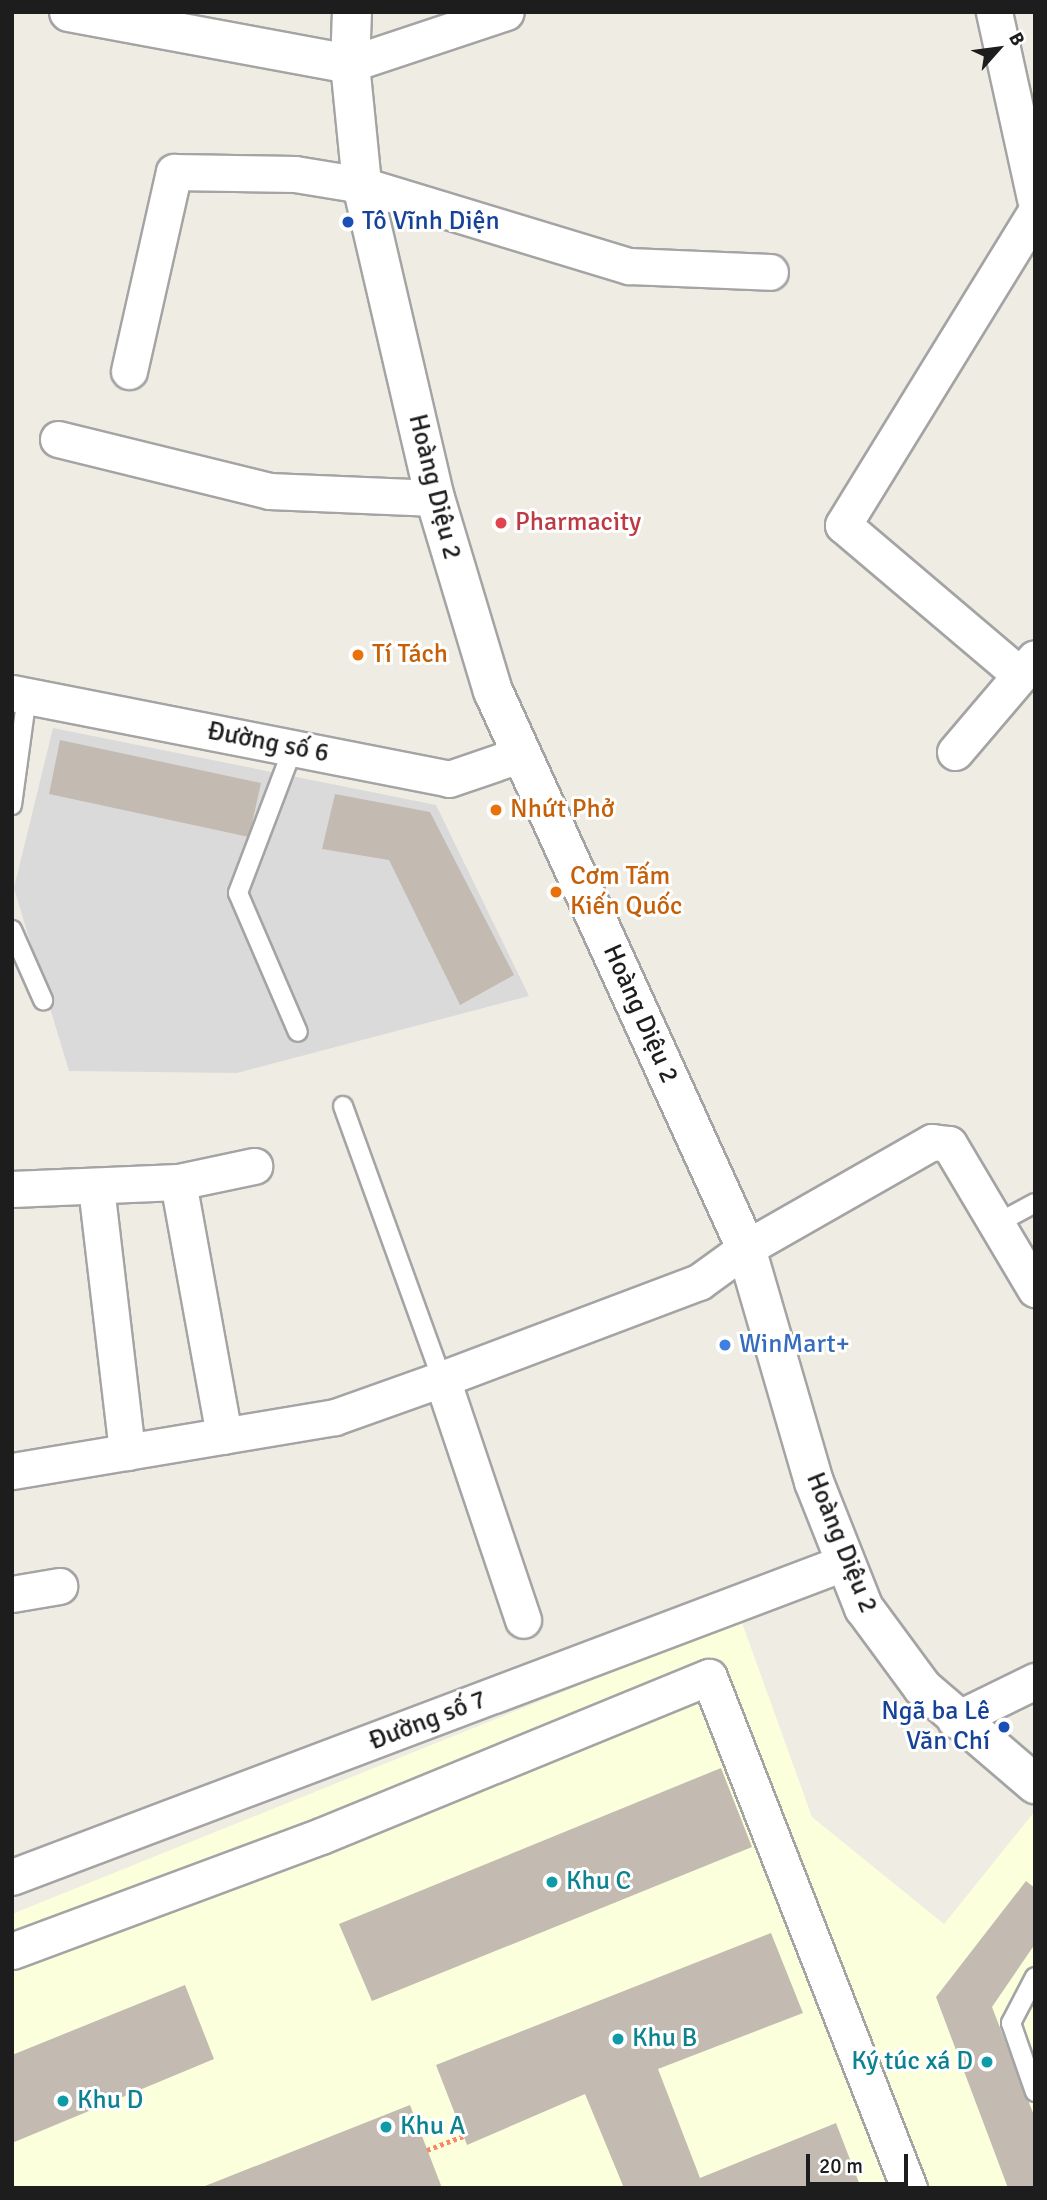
<!DOCTYPE html>
<meta charset="utf-8">
<style>
body{margin:0}
#map{position:relative;width:1047px;height:2200px;overflow:hidden;background:#eeece3;font-family:Signika,sans-serif}
div>[style]{position:absolute}
.residential>*{inset:0;background:#dbdada}
.education>*{inset:0;background:#fbffdb}
.building>*{inset:0;background:#c3bbb2}
.path>*{height:4.5px;margin-top:-2.25px;transform-origin:0;background:repeating-linear-gradient(90deg,#fb8567 0 3.5px,transparent 0 7px)}
.roads{filter:drop-shadow(2px 0 #a4a4a4) drop-shadow(-2px 0 #a4a4a4) drop-shadow(0 2px #a4a4a4) drop-shadow(0 -2px #a4a4a4)}
.service>*{height:18px;margin:-9px;padding:0 9px;transform-origin:9px;border-radius:9px;background:#fff}
.minor>*{height:35px;margin:-17.5px;padding:0 17.5px;transform-origin:17.5px;border-radius:17.5px;background:#fff}
.tertiary>*{height:38px;margin:-19px;padding:0 19px;transform-origin:19px;border-radius:19px;background:#fff}
.dots>*{width:19px;height:19px;translate:-50% -50%;box-sizing:border-box;border:4px solid #fff;border-radius:50%}
span{translate:-50% -50%;white-space:nowrap;text-align:center;line-height:1.15;-webkit-text-stroke:6px #fff;paint-order:stroke}
.transit-label{font-size:26px;color:#164399}
.left{translate:0 -50%;text-align:left}
.right{translate:-100% -50%;text-align:right}
.street-label{font-size:26px;color:#1d1d1d}
.health-label{font-size:26px;color:#be3a42}
.food-label{font-size:26px;color:#c56008}
.shop-label{font-size:26px;color:#366cbe}
.culture-label{font-size:26px;color:#0d838f}
.frame{position:absolute;inset:0;border:14px solid #1d1d1d;pointer-events:none}
.north{position:absolute;left:963px;top:14px;width:70px;height:70px;-webkit-text-stroke:5px #fff;paint-order:stroke;rotate:62deg;font-size:19px;font-weight:700;line-height:28px;text-align:center;color:#1d1d1d}
.north::after{content:'';display:block;margin:auto;width:24px;height:32px;background:#1d1d1d;clip-path:polygon(50% 0,100% 100%,50% 72%,0 100%)}
.scale{position:absolute;left:806px;top:2154px;width:102px;height:32px;box-sizing:border-box;border:4px solid #1d1d1d;border-top:0;padding-left:9px;font-size:21px;line-height:24px;white-space:nowrap;color:#1d1d1d;-webkit-text-stroke:5px #fff;paint-order:stroke}
</style>
<div id="map">
<div class="residential">
<div style="clip-path:polygon(53px 728px,436px 805px,529px 996px,237px 1073px,69px 1071px,14px 888px)"></div>
</div>
<div class="education">
<div style="clip-path:polygon(741px 1620px,812px 1817px,944px 1924px,1035px 1811px,1035px 2188px,12px 2188px,12px 1914px)"></div>
</div>
<div class="building">
<div style="clip-path:polygon(60px 740px,261px 783px,249px 837px,49px 794px)"></div>
<div style="clip-path:polygon(335px 794px,430px 812px,514px 975px,460px 1005px,389px 860px,322px 849px)"></div>
<div style="clip-path:polygon(721px 1768px,752px 1847px,372px 2001px,339px 1924px)"></div>
<div style="clip-path:polygon(1026px 1881px,1035px 1888px,1035px 1944px,992px 2007px,1035px 2118px,1035px 2188px,1008px 2188px,936px 1997px)"></div>
<div style="clip-path:polygon(771px 1933px,803px 2013px,658px 2069px,700px 2178px,836px 2123px,861px 2188px,624px 2188px,585px 2094px,467px 2145px,436px 2065px)"></div>
<div style="clip-path:polygon(185px 1985px,214px 2059px,12px 2143px,12px 2055px)"></div>
<div style="clip-path:polygon(410px 2105px,442px 2188px,200px 2188px)"></div>
</div>
<div class="path">
<div style="left:427px;top:2150px;width:40px;rotate:-21deg"></div>
</div>
<div class="roads">
<div class="service">
<div style="left:293px;top:748px;width:155px;rotate:110.8deg"></div>
<div style="left:238px;top:893px;width:151px;rotate:66.7deg"></div>
<div style="left:12px;top:805px;width:110px;rotate:-82.2deg"></div>
<div style="left:12px;top:930px;width:77px;rotate:66.1deg"></div>
<div style="left:343px;top:1106px;width:290px;rotate:70.1deg"></div>
<div style="left:998px;top:1223px;width:42px;rotate:-28.4deg"></div>
<div style="left:1035px;top:1977px;width:52px;rotate:117.6deg"></div>
<div style="left:1011px;top:2023px;width:73px;rotate:70.8deg"></div>
</div>
<div class="minor">
<div style="left:994px;top:12px;width:191px;rotate:77.6deg"></div>
<div style="left:350px;top:64px;width:164px;rotate:-18.4deg"></div>
<div style="left:129px;top:371px;width:204px;rotate:-77.3deg"></div>
<div style="left:174px;top:172px;width:121px;rotate:0.9deg"></div>
<div style="left:295px;top:174px;width:68px;rotate:9.3deg"></div>
<div style="left:362px;top:185px;width:279px;rotate:16.9deg"></div>
<div style="left:629px;top:266px;width:141px;rotate:2.4deg"></div>
<div style="left:58px;top:439px;width:217px;rotate:13.8deg"></div>
<div style="left:269px;top:491px;width:166px;rotate:2.4deg"></div>
<div style="left:1020px;top:675px;width:232px;rotate:-139.7deg"></div>
<div style="left:843px;top:525px;width:366px;rotate:-58.4deg"></div>
<div style="left:12px;top:693px;width:445px;rotate:11.1deg"></div>
<div style="left:449px;top:779px;width:77px;rotate:-18.9deg"></div>
<div style="left:955px;top:752px;width:123px;rotate:-49.6deg"></div>
<div style="left:178px;top:1182px;width:258px;rotate:79.7deg"></div>
<div style="left:96px;top:1187px;width:267px;rotate:83.3deg"></div>
<div style="left:12px;top:1189px;width:166px;rotate:-2.4deg"></div>
<div style="left:178px;top:1182px;width:78px;rotate:-11.9deg"></div>
<div style="left:442px;top:1379px;width:254px;rotate:71.4deg"></div>
<div style="left:12px;top:1471px;width:327px;rotate:-9.5deg"></div>
<div style="left:335px;top:1417px;width:114px;rotate:-19.6deg"></div>
<div style="left:442px;top:1379px;width:275px;rotate:-20.7deg"></div>
<div style="left:699px;top:1282px;width:58px;rotate:-35.9deg"></div>
<div style="left:746px;top:1248px;width:214px;rotate:-29.7deg"></div>
<div style="left:932px;top:1142px;width:17px;rotate:7deg"></div>
<div style="left:949px;top:1144px;width:169px;rotate:59.3deg"></div>
<div style="left:12px;top:1594px;width:48px;rotate:-9.7deg"></div>
<div style="left:955px;top:1720px;width:89px;rotate:-26deg"></div>
<div style="left:12px;top:1877px;width:888px;rotate:-20.7deg"></div>
<div style="left:12px;top:1951px;width:330px;rotate:-20.4deg"></div>
<div style="left:321px;top:1836px;width:419px;rotate:-22.3deg"></div>
<div style="left:709px;top:1677px;width:549px;rotate:68.63deg"></div>
</div>
<div class="tertiary">
<div style="left:69px;top:12px;width:286px;rotate:10.5deg"></div>
<div style="left:352px;top:12px;width:52px;rotate:92.2deg"></div>
<div style="left:350px;top:64px;width:122px;rotate:84.3deg"></div>
<div style="left:362px;top:185px;width:321px;rotate:76.9deg"></div>
<div style="left:435px;top:498px;width:202px;rotate:73.3deg"></div>
<div style="left:493px;top:691px;width:612px;rotate:65.57deg"></div>
<div style="left:746px;top:1248px;width:244px;rotate:73.8deg"></div>
<div style="left:814px;top:1482px;width:136px;rotate:68.4deg"></div>
<div style="left:864px;top:1608px;width:99px;rotate:53.6deg"></div>
<div style="left:923px;top:1688px;width:148px;rotate:40.6deg"></div>
</div>
</div>
<div class="dots">
<div style="left:348px;top:222px;background:#1a4fb4"></div>
<div style="left:501px;top:523px;background:#e0444e"></div>
<div style="left:358px;top:655px;background:#e8710a"></div>
<div style="left:496px;top:810px;background:#e8710a"></div>
<div style="left:556px;top:892px;background:#e8710a"></div>
<div style="left:725px;top:1345px;background:#3f7fe0"></div>
<div style="left:1004px;top:1727px;background:#1a4fb4"></div>
<div style="left:552px;top:1882px;background:#0f9aa8"></div>
<div style="left:618px;top:2039px;background:#0f9aa8"></div>
<div style="left:987px;top:2062px;background:#0f9aa8"></div>
<div style="left:63px;top:2101px;background:#0f9aa8"></div>
<div style="left:386px;top:2127px;background:#0f9aa8"></div>
</div>
<div class="transit-label">
<span class="left" style="left:362px;top:222px">Tô Vĩnh Diện</span>
<span class="right" style="left:990px;top:1727px">Ngã ba Lê<br>Văn Chí</span>
</div>
<div class="street-label">
<span style="left:434px;top:487px;rotate:76deg">Hoàng Diệu 2</span>
<span style="left:268px;top:743px;rotate:11deg">Đường số 6</span>
<span style="left:640px;top:1014px;rotate:66deg">Hoàng Diệu 2</span>
<span style="left:841px;top:1543px;rotate:68deg">Hoàng Diệu 2</span>
<span style="left:428px;top:1721px;rotate:-21deg">Đường số 7</span>
</div>
<div class="health-label">
<span class="left" style="left:515px;top:523px">Pharmacity</span>
</div>
<div class="food-label">
<span class="left" style="left:372px;top:655px">Tí Tách</span>
<span class="left" style="left:510px;top:810px">Nhứt Phở</span>
<span class="left" style="left:570px;top:892px">Cơm Tấm<br>Kiến Quốc</span>
</div>
<div class="shop-label">
<span class="left" style="left:739px;top:1345px">WinMart+</span>
</div>
<div class="culture-label">
<span class="left" style="left:566px;top:1882px">Khu C</span>
<span class="left" style="left:632px;top:2039px">Khu B</span>
<span class="right" style="left:973px;top:2062px">Ký túc xá D</span>
<span class="left" style="left:77px;top:2101px">Khu D</span>
<span class="left" style="left:400px;top:2127px">Khu A</span>
</div>
<div class="frame"></div>
<div class="north">B</div>
<div class="scale">20 m</div>
</div>
